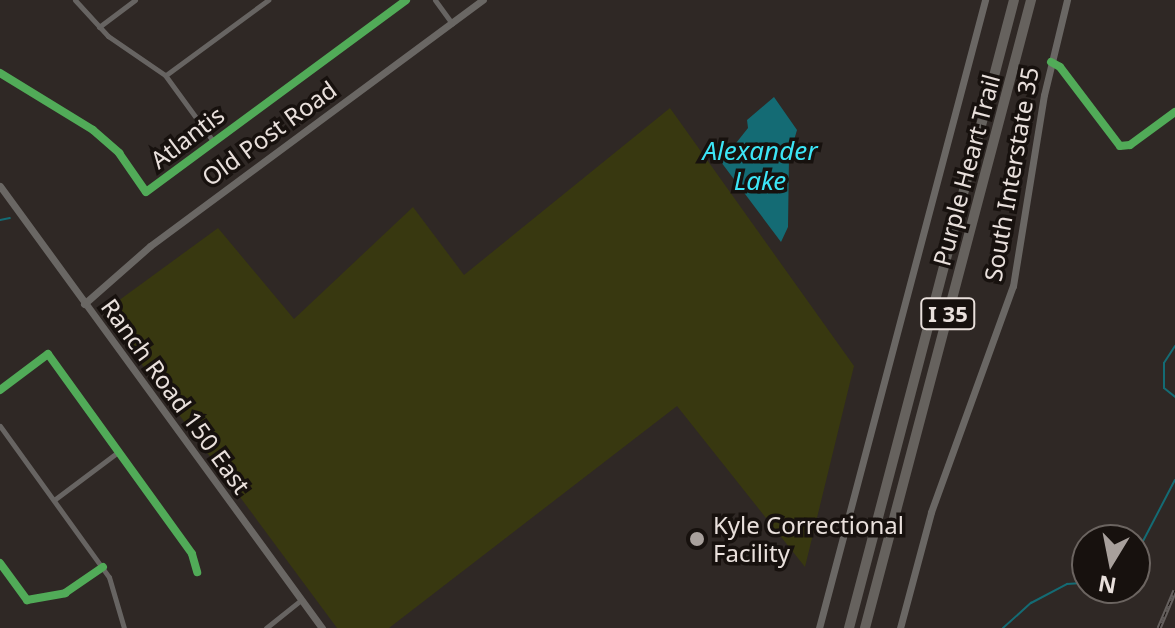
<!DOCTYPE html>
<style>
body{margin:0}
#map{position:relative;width:1175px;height:628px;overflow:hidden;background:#2f2825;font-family:"Noto Sans",sans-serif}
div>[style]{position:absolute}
.green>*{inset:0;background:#383810}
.water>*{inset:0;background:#146b74}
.stream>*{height:2px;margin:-1px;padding:0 1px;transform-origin:1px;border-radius:1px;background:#146b74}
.street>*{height:5px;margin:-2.5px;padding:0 2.5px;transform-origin:2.5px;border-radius:2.5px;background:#676462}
.secondary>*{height:7px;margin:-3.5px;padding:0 3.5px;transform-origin:3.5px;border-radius:3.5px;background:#6a6764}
.highway>*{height:10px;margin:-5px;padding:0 5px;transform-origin:5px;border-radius:5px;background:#66625e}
.rail>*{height:5px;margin-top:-2.5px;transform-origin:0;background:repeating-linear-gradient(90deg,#17110e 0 6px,#65605e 0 12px);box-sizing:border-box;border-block:2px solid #65605e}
.cycleway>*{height:8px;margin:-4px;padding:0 4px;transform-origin:4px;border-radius:4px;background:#51ab58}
.dots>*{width:22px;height:22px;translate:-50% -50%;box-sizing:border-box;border:4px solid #17110e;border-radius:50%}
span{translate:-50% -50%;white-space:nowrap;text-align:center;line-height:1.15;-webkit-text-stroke:7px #17110e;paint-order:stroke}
.shield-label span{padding:2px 6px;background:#17110e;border:2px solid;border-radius:6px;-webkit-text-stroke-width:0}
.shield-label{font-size:22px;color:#e9e0dc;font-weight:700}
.street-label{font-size:24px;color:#e9e0dc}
.poi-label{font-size:24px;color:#e9e0dc}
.left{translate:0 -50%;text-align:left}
.water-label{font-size:26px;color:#3ce5f6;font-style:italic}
.north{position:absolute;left:1071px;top:524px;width:80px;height:80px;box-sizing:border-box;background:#17110e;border:2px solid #6b6460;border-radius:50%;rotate:190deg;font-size:22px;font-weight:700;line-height:32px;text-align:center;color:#e9e0dc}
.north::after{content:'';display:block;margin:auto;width:28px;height:36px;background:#a8a09c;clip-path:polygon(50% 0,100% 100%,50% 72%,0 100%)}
</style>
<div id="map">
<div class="green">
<div style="clip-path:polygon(670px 108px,854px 366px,805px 567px,677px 406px,389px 628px,337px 628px,103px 312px,218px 228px,294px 319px,413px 207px,464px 275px)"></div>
</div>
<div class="water">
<div style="clip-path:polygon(774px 97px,797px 130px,789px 157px,788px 227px,781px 242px,721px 162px,748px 128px,747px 120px)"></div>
</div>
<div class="stream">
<div style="left:0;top:220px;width:10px;rotate:-11deg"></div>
<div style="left:1175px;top:346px;width:20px;rotate:123deg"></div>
<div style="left:1164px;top:363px;width:25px;rotate:90deg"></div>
<div style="left:1164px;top:388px;width:14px;rotate:39deg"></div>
<div style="left:1135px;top:544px;width:7px;rotate:-8deg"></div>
<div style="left:1142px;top:543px;width:71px;rotate:-62.4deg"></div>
<div style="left:1003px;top:628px;width:38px;rotate:-42deg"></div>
<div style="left:1031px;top:603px;width:41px;rotate:-27.8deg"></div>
<div style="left:1067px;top:584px;width:15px;rotate:-4deg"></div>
<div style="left:1082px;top:583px;width:14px;rotate:-69deg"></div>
</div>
<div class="street">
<div style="left:75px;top:0;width:49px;rotate:47.5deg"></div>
<div style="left:108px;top:36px;width:69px;rotate:34.4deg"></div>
<div style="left:165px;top:75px;width:82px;rotate:54deg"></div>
<div style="left:435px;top:0;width:29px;rotate:54deg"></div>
<div style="left:99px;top:27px;width:45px;rotate:-36.9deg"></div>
<div style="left:1051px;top:62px;width:10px;rotate:29deg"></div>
<div style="left:1060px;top:67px;width:99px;rotate:52.8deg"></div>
<div style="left:1120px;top:146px;width:10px;rotate:-6deg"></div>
<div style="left:1130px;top:145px;width:56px;rotate:-36.3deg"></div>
<div style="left:0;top:73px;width:109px;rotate:31.5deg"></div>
<div style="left:93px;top:130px;width:35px;rotate:41deg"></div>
<div style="left:119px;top:153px;width:47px;rotate:55.3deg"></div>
<div style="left:146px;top:192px;width:323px;rotate:-36.4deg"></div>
<div style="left:166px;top:75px;width:127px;rotate:-36.3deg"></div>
<div style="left:0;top:390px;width:60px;rotate:-36.9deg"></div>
<div style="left:48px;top:354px;width:246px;rotate:54.2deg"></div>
<div style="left:192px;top:554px;width:19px;rotate:74deg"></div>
<div style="left:0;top:426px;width:186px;rotate:54.2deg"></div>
<div style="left:109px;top:577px;width:53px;rotate:73.6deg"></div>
<div style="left:54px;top:500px;width:80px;rotate:-36.9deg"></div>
<div style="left:0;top:563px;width:46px;rotate:53.9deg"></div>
<div style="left:27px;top:600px;width:39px;rotate:-10deg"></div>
<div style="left:65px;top:593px;width:46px;rotate:-34.4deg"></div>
<div style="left:266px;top:628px;width:45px;rotate:-38.7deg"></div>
</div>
<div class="secondary">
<div style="left:0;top:186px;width:547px;rotate:53.93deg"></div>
<div style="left:84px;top:304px;width:88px;rotate:-41.3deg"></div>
<div style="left:150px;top:246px;width:414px;rotate:-36.5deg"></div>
<div style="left:819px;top:628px;width:650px;rotate:-75.19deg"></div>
<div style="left:900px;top:628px;width:120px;rotate:-75deg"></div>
<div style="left:931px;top:512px;width:240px;rotate:-70.1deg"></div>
<div style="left:1013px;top:286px;width:193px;rotate:-80.8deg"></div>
<div style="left:1044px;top:95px;width:98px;rotate:-76.4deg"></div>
</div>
<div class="highway">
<div style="left:849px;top:628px;width:649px;rotate:-75.28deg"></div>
<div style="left:865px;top:628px;width:650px;rotate:-75.19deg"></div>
</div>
<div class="rail">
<div style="left:1159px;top:628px;width:41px;rotate:-67.2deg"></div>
</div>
<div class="cycleway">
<div style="left:1051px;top:62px;width:10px;rotate:29deg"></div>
<div style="left:1060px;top:67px;width:99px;rotate:52.8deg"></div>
<div style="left:1120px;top:146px;width:10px;rotate:-6deg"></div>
<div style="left:1130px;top:145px;width:56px;rotate:-36.3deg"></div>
<div style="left:0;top:73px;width:109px;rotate:31.5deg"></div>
<div style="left:93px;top:130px;width:35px;rotate:41deg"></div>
<div style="left:119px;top:153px;width:47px;rotate:55.3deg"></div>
<div style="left:146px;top:192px;width:323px;rotate:-36.4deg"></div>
<div style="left:0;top:390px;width:60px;rotate:-36.9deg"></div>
<div style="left:48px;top:354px;width:246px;rotate:54.2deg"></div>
<div style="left:192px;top:554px;width:19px;rotate:74deg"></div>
<div style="left:0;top:563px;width:46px;rotate:53.9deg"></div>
<div style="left:27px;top:600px;width:39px;rotate:-10deg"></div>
<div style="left:65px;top:593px;width:46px;rotate:-34.4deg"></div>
</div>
<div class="dots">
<div style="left:697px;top:539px;background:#a8a09c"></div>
</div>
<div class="shield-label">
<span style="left:948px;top:314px">I 35</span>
</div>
<div class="street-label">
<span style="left:269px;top:133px;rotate:-36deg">Old Post Road</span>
<span style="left:187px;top:137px;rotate:-37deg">Atlantis</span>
<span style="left:966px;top:170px;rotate:-75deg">Purple Heart Trail</span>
<span style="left:1011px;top:174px;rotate:-80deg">South Interstate 35</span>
<span style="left:176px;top:396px;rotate:54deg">Ranch Road 150 East</span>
</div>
<div class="poi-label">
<span class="left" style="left:713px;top:539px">Kyle Correctional<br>Facility</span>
</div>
<div class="water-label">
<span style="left:760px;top:166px">Alexander<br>Lake</span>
</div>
<div class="north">N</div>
</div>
